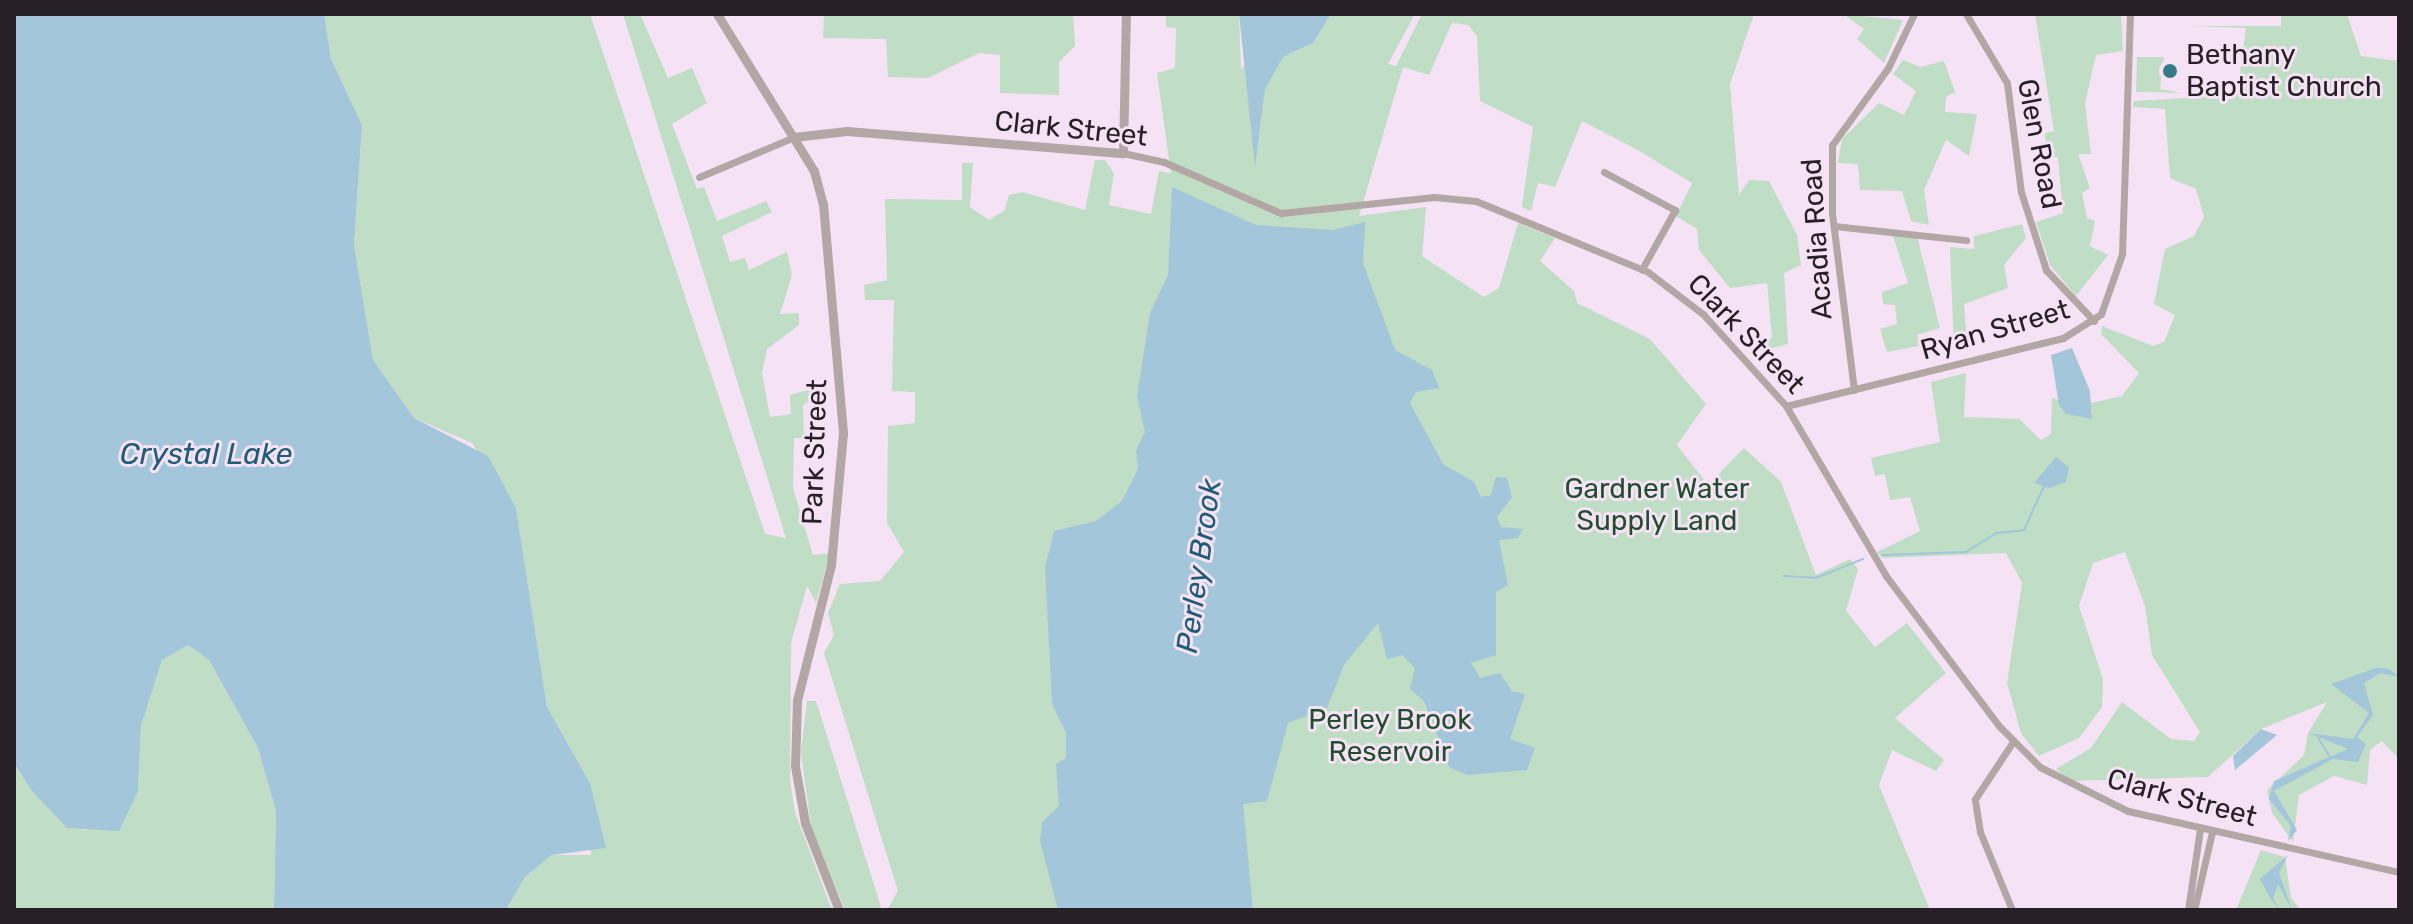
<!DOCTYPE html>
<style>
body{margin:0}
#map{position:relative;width:2413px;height:924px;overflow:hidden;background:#f5e3f5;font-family:Rubik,sans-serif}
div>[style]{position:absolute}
.green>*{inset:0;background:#c0ddc5}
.water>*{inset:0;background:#a3c6da}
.stream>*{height:2px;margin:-1px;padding:0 1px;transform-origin:1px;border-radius:1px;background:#a3c6da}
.minor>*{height:7px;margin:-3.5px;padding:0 3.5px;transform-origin:3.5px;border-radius:3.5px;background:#b2a7a4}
.tertiary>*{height:9px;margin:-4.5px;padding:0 4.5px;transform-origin:4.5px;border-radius:4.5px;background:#b2a7a4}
.dots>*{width:22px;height:22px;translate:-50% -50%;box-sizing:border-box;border:4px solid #f5e3f5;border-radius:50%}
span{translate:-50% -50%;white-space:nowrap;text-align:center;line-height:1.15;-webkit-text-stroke:6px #f5e3f5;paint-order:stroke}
.poi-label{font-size:28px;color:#272027}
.left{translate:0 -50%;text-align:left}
.street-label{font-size:28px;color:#272027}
.park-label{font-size:28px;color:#214f2d}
.water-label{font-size:30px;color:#1f5c79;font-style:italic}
.frame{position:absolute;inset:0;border:16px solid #272027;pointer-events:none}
</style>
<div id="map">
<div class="green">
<div style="clip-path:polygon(324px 14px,590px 14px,765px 534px,786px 538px,623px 14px,640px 14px,668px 78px,692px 68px,707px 103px,672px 124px,697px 189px,704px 187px,717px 221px,766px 201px,772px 212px,722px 236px,730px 262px,745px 258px,749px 270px,787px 252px,792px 275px,780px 314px,799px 313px,799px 325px,767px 349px,762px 373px,770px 417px,791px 414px,790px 395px,815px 388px,815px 398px,803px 405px,804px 438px,794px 438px,793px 488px,813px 555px,830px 553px,816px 603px,807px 586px,791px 643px,790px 780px,795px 813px,832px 910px,506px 910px,525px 877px,552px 855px,591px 855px,590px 783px,547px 707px,516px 508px,472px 443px,414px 418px,373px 360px,354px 245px,362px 125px,331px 59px)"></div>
<div style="clip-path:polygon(824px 14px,1073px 14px,1075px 46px,1059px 62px,1059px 95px,1000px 93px,1000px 55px,979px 53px,928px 78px,888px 77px,886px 39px,823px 38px)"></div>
<div style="clip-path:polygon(1166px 14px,1239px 14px,1241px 70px,1256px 50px,1290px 54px,1313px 43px,1331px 14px,1415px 14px,1388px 64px,1396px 66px,1422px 14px,1754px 14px,1730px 84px,1739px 195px,1749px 180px,1769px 181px,1797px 235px,1801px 265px,1784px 273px,1788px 344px,1752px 353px,1749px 343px,1772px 338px,1767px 283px,1730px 288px,1699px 250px,1697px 229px,1676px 216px,1692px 183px,1636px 149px,1582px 121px,1555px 187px,1538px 183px,1531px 211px,1522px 207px,1533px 127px,1480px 101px,1477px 36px,1468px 25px,1452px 23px,1429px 75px,1403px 67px,1359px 216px,1426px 207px,1422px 256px,1484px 297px,1499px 288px,1518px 223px,1555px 238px,1540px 261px,1574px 291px,1577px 303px,1650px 339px,1706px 404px,1677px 445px,1708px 485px,1744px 448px,1781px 482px,1816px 575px,1850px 559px,1858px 569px,1846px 611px,1875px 647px,1907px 623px,1946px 673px,1895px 718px,1944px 760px,1936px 771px,1892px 750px,1879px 785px,1930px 910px,887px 910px,898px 891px,824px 653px,834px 635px,828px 613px,840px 584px,880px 581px,904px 552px,887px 523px,888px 426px,915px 423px,915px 392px,892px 391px,894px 300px,865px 300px,864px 285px,887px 280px,885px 199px,962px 200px,962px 163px,973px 163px,970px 207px,989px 220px,1005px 210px,1009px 195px,1022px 192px,1085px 210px,1095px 160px,1105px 160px,1114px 173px,1109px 205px,1151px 214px,1159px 171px,1171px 174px,1157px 73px,1175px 68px,1176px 28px,1166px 27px)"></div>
<div style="clip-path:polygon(1843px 14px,1903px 20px,1884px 63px,1857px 39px,1864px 29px)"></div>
<div style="clip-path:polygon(2035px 14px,2121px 14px,2123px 51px,2096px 55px,2085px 103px,2091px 154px,2078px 154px,2090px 188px,2082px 193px,2087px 218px,2095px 221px,2090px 246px,2108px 255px,2076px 296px,2050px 265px,2036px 222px,2063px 213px,2058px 158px,2047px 153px,2045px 133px,2054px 131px)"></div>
<div style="clip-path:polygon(2281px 14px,2347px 14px,2361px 56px,2399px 61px,2399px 759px,2382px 741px,2370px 750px,2367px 785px,2334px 776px,2299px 795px,2293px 842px,2272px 813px,2267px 790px,2304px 755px,2308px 733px,2327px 702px,2261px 729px,2208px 777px,2070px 781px,2056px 769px,2091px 748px,2122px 702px,2171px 739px,2194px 741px,2200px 732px,2152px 655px,2145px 606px,2125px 552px,2093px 563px,2079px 606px,2103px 679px,2102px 707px,2079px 738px,2039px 756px,2021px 733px,2007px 683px,2022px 583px,2006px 553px,1882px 558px,1877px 552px,1920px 531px,1910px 497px,1890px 500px,1885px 474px,1875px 476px,1871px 458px,1940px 442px,1931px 382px,1966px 373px,1964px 417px,2019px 419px,2041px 440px,2051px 434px,2052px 398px,2094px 412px,2087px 404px,2122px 396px,2139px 373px,2101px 334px,2102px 326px,2153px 346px,2164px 342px,2175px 315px,2154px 304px,2165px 249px,2194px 236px,2204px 217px,2196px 189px,2170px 178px,2165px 109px,2133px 107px,2134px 101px,2237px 95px,2246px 28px,2188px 26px,2281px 26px)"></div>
<div style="clip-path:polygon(2137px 57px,2164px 57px,2160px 89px,2181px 93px,2136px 92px)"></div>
<div style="clip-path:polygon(1903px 60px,1920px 67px,1944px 61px,1955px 92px,1946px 97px,1945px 112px,1977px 114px,1969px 156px,1946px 140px,1924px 190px,1929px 225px,1911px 221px,1902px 191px,1860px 190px,1858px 164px,1838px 163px,1842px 139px,1879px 103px,1904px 115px,1916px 91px,1893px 74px)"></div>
<div style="clip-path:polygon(2022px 224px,2026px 238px,2004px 265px,2008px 288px,1964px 304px,1967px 345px,1954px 351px,1950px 247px,1974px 249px,1974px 236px)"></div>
<div style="clip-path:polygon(1892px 233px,1917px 236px,1940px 328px,1917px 335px,1919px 346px,1887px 352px,1880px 329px,1897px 324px,1895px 305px,1883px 304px,1882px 292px,1908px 283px)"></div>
<div style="clip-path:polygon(188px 645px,209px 660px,258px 748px,276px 810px,274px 910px,14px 910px,14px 763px,32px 791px,83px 830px,99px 827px,138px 791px,141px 726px,162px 660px)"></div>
<div style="clip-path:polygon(807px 701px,816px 701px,882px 910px,845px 910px,811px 826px,801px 752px)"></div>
<div style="clip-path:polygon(2261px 850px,2285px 857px,2291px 898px,2301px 910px,2236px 910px)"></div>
</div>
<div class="water">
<div style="clip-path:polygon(14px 14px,324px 14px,331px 59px,362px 125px,354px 245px,373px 360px,414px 418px,488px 456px,516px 508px,547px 707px,590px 783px,606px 848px,552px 855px,525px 877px,506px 910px,274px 910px,276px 811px,258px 748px,209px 660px,188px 645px,162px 660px,141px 726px,138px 791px,119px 831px,67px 828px,32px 791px,14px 763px)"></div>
<div style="clip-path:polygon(1239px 14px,1331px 14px,1313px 43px,1283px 57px,1265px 89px,1255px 166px)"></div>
<div style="clip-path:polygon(1172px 187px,1256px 225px,1333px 230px,1365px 222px,1363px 263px,1395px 350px,1432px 370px,1439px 388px,1416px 392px,1410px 403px,1443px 464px,1474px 482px,1481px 497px,1491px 495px,1496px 477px,1507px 478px,1512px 497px,1497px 517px,1501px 527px,1523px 529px,1518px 538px,1499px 540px,1508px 585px,1496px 592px,1496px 655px,1471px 663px,1480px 678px,1500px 673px,1512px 691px,1525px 694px,1510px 739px,1535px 748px,1527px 770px,1468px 775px,1449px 767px,1424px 701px,1410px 689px,1415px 668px,1402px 655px,1387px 659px,1378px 623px,1344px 665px,1327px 708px,1288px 723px,1267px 801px,1243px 804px,1253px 910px,1058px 910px,1040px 841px,1042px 822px,1059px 806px,1056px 764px,1066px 758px,1066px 733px,1052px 704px,1045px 567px,1054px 531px,1096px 521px,1122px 501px,1138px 469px,1136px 450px,1145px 432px,1137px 396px,1150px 313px,1168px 275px)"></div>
<div style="clip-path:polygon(2072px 348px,2090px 391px,2092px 419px,2066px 414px,2059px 405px,2051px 355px)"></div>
<div style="clip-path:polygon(2056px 457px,2069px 467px,2066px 482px,2050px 488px,2034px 483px)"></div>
<div style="clip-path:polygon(2376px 668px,2389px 669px,2399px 677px,2380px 673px,2364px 683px,2373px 715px,2357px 737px,2366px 744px,2358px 762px,2333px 759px,2274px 791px,2297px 830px,2288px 841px,2291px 826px,2269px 799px,2274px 781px,2348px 749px,2308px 733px,2353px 739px,2369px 713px,2331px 684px)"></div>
<div style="clip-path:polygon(2261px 729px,2277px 735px,2235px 770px,2233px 756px)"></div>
<div style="clip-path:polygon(2288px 855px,2279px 873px,2292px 910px,2278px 884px,2273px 899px,2280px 910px,2270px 898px,2260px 879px)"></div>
</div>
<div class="stream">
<div style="left:1882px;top:555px;width:84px;rotate:-2deg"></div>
<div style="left:1966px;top:552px;width:36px;rotate:-32deg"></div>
<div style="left:1997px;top:533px;width:27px;rotate:-6deg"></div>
<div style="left:2024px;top:530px;width:48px;rotate:-65.6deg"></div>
<div style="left:1783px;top:576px;width:33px;rotate:3deg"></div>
<div style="left:1816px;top:578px;width:51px;rotate:-22deg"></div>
<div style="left:2319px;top:739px;width:21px;rotate:59deg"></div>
</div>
<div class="minor">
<div style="left:1966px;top:14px;width:80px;rotate:59.3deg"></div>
<div style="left:2007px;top:83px;width:110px;rotate:82.7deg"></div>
<div style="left:2021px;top:192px;width:82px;rotate:72.2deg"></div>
<div style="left:2046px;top:270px;width:70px;rotate:46.7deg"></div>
<div style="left:1123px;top:153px;width:42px;rotate:12.4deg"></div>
<div style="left:1164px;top:162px;width:128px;rotate:23.6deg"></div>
<div style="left:1281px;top:213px;width:154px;rotate:-6deg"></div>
<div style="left:1434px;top:197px;width:42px;rotate:5.4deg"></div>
<div style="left:1476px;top:201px;width:186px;rotate:22.4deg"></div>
<div style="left:1648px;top:272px;width:69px;rotate:37.4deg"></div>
<div style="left:1703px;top:314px;width:124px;rotate:47.9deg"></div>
<div style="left:1786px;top:406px;width:197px;rotate:59.5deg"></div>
<div style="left:1886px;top:576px;width:188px;rotate:53deg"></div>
<div style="left:1999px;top:726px;width:58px;rotate:45deg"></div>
<div style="left:2040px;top:767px;width:98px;rotate:26.6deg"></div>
<div style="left:2128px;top:811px;width:278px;rotate:12.7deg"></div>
<div style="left:1604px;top:172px;width:81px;rotate:28.2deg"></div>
<div style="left:1675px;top:210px;width:68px;rotate:119.2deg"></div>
<div style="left:699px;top:177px;width:103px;rotate:-22.8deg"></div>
<div style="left:1834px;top:226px;width:133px;rotate:6.1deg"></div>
<div style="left:1854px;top:390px;width:177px;rotate:-97.1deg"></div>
<div style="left:1832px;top:214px;width:69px;rotate:-90deg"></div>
<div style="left:1832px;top:145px;width:95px;rotate:-54deg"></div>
<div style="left:1888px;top:68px;width:60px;rotate:-64.3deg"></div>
<div style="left:1786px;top:406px;width:285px;rotate:-13.8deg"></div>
<div style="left:2063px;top:338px;width:45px;rotate:-32.3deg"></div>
<div style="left:2101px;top:314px;width:64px;rotate:-70.7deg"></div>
<div style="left:2122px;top:254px;width:240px;rotate:-88.1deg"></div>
<div style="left:2012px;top:910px;width:84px;rotate:-112.3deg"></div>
<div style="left:1980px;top:832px;width:33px;rotate:-99deg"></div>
<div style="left:1975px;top:799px;width:67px;rotate:-56.5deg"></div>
<div style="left:2188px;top:910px;width:82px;rotate:-81.6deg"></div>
<div style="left:2194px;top:910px;width:80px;rotate:-77deg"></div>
</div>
<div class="tertiary">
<div style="left:717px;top:14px;width:185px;rotate:58.3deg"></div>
<div style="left:814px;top:171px;width:34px;rotate:75deg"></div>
<div style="left:823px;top:204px;width:230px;rotate:85deg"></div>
<div style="left:843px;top:433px;width:133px;rotate:95.2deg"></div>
<div style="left:831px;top:565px;width:139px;rotate:104.1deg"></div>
<div style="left:797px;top:700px;width:66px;rotate:91.7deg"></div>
<div style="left:795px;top:766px;width:58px;rotate:80deg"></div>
<div style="left:805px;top:823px;width:93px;rotate:68.7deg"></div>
<div style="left:794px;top:137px;width:53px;rotate:-6.5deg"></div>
<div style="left:847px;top:131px;width:277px;rotate:4.6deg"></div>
<div style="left:1123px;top:153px;width:139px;rotate:-88.8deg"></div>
</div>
<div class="dots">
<div style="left:2170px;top:71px;background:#347c84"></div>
</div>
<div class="poi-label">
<span class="left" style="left:2186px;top:71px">Bethany<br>Baptist Church</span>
</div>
<div class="street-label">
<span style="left:1071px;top:129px;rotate:6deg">Clark Street</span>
<span style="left:2039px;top:144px;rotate:79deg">Glen Road</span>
<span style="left:1817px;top:239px;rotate:-94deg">Acadia Road</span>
<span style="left:1995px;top:330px;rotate:-16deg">Ryan Street</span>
<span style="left:1746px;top:334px;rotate:46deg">Clark Street</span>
<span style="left:815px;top:452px;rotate:-88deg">Park Street</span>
<span style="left:2182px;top:798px;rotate:15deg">Clark Street</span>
</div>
<div class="park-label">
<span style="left:1657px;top:505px">Gardner Water<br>Supply Land</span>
<span style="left:1390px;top:736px">Perley Brook<br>Reservoir</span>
</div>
<div class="water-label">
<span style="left:206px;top:454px">Crystal Lake</span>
<span style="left:1199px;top:566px;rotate:-82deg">Perley Brook</span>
</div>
<div class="frame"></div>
</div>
